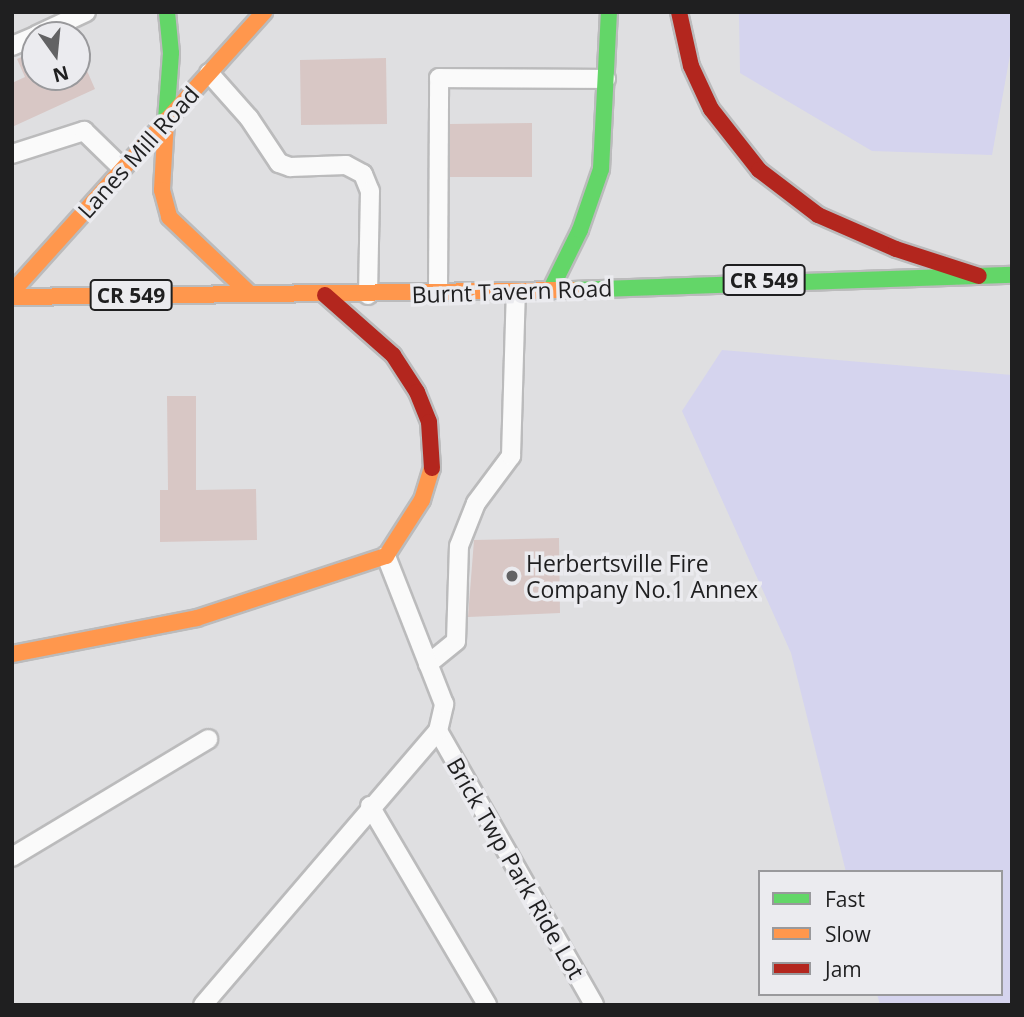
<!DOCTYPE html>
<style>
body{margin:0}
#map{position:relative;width:1024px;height:1017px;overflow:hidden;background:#dfdfe1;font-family:"Open Sans",sans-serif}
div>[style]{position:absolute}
.green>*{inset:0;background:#d5d4ee}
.building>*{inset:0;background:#d8c7c5}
.roads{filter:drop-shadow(2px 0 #bbbbbc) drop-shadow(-2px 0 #bbbbbc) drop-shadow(0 2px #bbbbbc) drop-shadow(0 -2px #bbbbbc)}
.lane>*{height:18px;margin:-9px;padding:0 9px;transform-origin:9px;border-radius:9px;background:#fafafa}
.fast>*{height:16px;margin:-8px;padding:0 8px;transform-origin:8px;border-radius:8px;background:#63d668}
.slow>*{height:16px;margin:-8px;padding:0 8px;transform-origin:8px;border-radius:8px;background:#ff974d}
.jam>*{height:16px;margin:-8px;padding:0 8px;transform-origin:8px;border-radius:8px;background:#b3261e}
.dots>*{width:19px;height:19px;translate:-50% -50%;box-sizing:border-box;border:4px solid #ebebef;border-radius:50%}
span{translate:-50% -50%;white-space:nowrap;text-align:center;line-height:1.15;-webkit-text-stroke:7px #ebebef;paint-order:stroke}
.shield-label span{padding:2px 5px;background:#ebebef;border:2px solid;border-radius:5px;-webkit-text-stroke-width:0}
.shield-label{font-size:21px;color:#1f1f20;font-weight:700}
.street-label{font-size:23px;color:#1f1f20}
.poi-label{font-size:23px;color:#1f1f20}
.left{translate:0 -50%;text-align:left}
.frame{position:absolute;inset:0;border:14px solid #1f1f20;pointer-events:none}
.legend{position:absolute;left:758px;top:870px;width:245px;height:126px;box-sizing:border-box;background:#ebebef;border:2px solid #99999c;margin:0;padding:9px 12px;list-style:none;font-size:21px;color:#1f1f20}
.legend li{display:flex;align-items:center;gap:14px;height:35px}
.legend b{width:35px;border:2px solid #99999c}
.north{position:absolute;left:21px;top:21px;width:70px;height:70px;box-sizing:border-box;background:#ebebef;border:2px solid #99999c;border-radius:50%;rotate:165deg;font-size:19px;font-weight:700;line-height:28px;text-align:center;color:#1f1f20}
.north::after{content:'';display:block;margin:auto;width:24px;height:32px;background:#626264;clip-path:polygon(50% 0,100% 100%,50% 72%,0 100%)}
</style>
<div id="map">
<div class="green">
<div style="clip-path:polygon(739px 12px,1012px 12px,1012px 44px,992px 155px,872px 151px,740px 73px)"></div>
<div style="clip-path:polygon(722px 350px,1012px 375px,1012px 1005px,880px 1005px,877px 994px,1001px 994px,1001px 872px,846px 872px,791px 653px,682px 411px)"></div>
</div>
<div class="building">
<div style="clip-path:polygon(77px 48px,95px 89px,12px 127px,12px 83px,25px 77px,17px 59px,35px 51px,35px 77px,77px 77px)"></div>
<div style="clip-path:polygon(386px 58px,387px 124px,301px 125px,300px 60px)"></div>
<div style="clip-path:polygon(532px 123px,532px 177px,450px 177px,450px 124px)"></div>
<div style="clip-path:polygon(167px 396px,196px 396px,196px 490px,256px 489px,257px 540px,160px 542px,160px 490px,168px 490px)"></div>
<div style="clip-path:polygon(559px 538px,560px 613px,468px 617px,474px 540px)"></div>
</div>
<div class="roads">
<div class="lane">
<div style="left:37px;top:35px;width:54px;rotate:-25.1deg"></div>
<div style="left:12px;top:46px;width:25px;rotate:-23deg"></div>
<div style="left:209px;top:73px;width:60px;rotate:48.4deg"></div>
<div style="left:249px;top:118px;width:54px;rotate:56.3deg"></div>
<div style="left:279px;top:163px;width:12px;rotate:20deg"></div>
<div style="left:290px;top:167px;width:56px;rotate:-2deg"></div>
<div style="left:346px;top:165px;width:19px;rotate:28deg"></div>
<div style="left:363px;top:174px;width:18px;rotate:68deg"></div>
<div style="left:370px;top:191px;width:104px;rotate:91.1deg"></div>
<div style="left:12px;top:154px;width:76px;rotate:-17.7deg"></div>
<div style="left:84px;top:131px;width:53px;rotate:44.2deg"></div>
<div style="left:438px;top:294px;width:216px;rotate:-89.7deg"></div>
<div style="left:439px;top:78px;width:167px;rotate:0.3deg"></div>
<div style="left:428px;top:664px;width:36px;rotate:-39deg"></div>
<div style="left:456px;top:641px;width:95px;rotate:-88.2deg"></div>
<div style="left:459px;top:546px;width:46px;rotate:-68.4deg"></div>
<div style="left:476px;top:503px;width:59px;rotate:-53.3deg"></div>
<div style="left:511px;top:456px;width:164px;rotate:-88.3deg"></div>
<div style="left:438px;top:731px;width:315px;rotate:60.3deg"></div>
<div style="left:370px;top:806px;width:231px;rotate:59.5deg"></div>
<div style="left:12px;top:857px;width:229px;rotate:-31deg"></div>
<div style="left:203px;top:1005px;width:361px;rotate:-49.4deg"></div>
<div style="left:438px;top:731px;width:28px;rotate:-77deg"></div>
<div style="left:444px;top:704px;width:159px;rotate:-111.4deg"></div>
</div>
<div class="fast">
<div style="left:166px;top:120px;width:67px;rotate:-85.7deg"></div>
<div style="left:171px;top:53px;width:41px;rotate:-95.6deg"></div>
<div style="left:573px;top:290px;width:439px;rotate:-2deg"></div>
<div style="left:550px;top:291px;width:68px;rotate:-63.8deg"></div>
<div style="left:580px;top:230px;width:65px;rotate:-71deg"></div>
<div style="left:601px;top:169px;width:157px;rotate:-87.1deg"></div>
</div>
<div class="slow">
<div style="left:166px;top:120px;width:70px;rotate:93.3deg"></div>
<div style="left:162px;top:190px;width:28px;rotate:75deg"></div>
<div style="left:169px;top:217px;width:110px;rotate:43.5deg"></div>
<div style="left:12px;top:292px;width:377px;rotate:-48deg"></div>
<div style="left:12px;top:297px;width:561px;rotate:-0.71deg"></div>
<div style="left:12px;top:654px;width:188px;rotate:-11deg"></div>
<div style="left:197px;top:618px;width:199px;rotate:-18.2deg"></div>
<div style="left:386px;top:556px;width:67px;rotate:-57.3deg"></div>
<div style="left:422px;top:500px;width:34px;rotate:-73deg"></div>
</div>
<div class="jam">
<div style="left:679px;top:12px;width:55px;rotate:77.5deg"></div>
<div style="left:691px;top:66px;width:47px;rotate:65.1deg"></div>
<div style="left:711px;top:109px;width:78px;rotate:51.8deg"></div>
<div style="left:759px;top:170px;width:74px;rotate:37.3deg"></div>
<div style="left:818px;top:215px;width:85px;rotate:23.6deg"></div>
<div style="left:896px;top:249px;width:87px;rotate:18deg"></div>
<div style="left:325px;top:295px;width:91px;rotate:41.4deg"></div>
<div style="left:393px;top:355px;width:44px;rotate:57deg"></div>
<div style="left:417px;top:392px;width:32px;rotate:68deg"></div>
<div style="left:429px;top:422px;width:46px;rotate:86.3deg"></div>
</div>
</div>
<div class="dots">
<div style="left:512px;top:576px;background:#626264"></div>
</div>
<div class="shield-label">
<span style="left:764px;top:280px">CR 549</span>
<span style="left:131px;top:295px">CR 549</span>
</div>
<div class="street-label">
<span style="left:138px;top:152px;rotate:-48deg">Lanes Mill Road</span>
<span style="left:512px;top:291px;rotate:-2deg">Burnt Tavern Road</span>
<span style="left:516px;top:868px;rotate:60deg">Brick Twp Park Ride Lot</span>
</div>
<div class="poi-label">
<span class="left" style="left:526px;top:576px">Herbertsville Fire<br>Company No.1 Annex</span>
</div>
<div class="frame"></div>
<ul class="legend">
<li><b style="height:9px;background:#63d668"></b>Fast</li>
<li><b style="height:9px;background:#ff974d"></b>Slow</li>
<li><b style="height:9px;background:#b3261e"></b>Jam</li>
</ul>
<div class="north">N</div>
</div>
